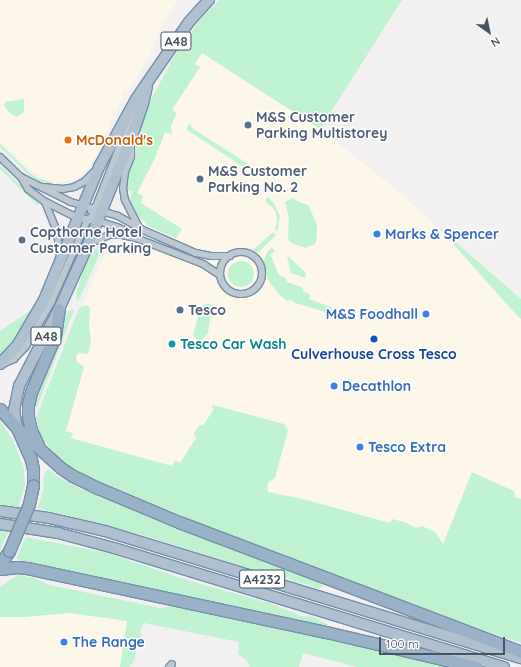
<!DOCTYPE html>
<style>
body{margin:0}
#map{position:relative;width:521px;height:667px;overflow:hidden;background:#f3f0f1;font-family:Quicksand,sans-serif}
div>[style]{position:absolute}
.commercial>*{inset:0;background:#fdf7ea}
.green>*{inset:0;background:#bef2d1}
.round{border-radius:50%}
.roads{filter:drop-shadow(1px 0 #728fad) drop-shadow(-1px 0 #728fad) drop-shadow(0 1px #728fad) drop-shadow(0 -1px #728fad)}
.minor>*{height:6px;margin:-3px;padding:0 3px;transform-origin:3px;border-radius:3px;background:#bec8d0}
.minor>.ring{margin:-3px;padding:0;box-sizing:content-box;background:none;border:6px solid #bec8d0;border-radius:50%}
.primary>*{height:10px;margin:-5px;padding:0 5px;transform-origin:5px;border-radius:5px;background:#afc1d0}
.trunk>*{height:11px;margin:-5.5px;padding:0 5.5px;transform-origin:5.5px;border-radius:5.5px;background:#9ab2c8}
.bridges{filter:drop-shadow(1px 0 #728fad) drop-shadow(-1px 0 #728fad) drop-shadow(0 1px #728fad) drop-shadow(0 -1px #728fad)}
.trunk-bridge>*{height:11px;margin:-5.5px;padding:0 5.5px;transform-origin:5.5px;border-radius:5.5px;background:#9ab2c8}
.dots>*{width:11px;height:11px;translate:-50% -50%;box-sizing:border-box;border:2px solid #fff;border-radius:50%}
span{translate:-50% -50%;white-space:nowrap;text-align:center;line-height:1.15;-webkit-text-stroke:3px #fff;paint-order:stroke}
.shield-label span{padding:1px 3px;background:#fff;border:1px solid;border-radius:3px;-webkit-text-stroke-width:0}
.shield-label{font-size:13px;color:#47545f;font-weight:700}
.service-label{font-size:14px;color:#4e5e75;font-weight:700}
.left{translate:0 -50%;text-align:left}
.food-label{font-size:14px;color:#c56008;font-weight:700}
.shop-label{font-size:14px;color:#366cbe;font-weight:700}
.right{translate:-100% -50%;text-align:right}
.culture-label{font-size:14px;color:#0d838f;font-weight:700}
.transit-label{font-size:14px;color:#164399;font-weight:700}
.north{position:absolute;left:469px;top:12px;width:40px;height:40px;-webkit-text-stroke:3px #fff;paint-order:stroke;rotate:147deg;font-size:11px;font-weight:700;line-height:16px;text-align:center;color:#47545f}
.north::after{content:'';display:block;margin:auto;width:14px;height:18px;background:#47545f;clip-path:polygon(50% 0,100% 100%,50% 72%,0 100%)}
.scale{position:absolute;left:379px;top:637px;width:126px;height:18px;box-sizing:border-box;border:2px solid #47545f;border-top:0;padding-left:5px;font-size:12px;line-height:14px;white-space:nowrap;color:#47545f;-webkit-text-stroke:3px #fff;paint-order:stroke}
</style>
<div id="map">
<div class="commercial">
<div style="clip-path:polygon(0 0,178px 0,161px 27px,149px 56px,138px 75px,128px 91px,125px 89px,121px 95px,124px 97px,113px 116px,99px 152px,86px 170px,76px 179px,56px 183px,42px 178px,28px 168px,0 141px)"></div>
<div style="clip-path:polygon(191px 46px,320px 129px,399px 192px,438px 227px,521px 319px,521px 499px,515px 497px,443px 545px,57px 446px,51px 383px,98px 268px,111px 243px,122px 241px,138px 216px,133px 185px)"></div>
<div style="clip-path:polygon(70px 611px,128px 621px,120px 667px,0 667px,0 614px)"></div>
</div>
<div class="green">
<div style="clip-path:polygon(219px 0,402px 0,320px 129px,202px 53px,195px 64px,200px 67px,172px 110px,177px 113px,171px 126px,172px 134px,165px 132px,154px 160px,137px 193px,143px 196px,141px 203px,182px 229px,176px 238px,148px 226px,138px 216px,130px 202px,132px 190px,125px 191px,126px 175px,133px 157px,137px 134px,150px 101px,175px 55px,201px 19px)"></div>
<div style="clip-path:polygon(24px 99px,24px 112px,17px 117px,10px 113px,4px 106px,5px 102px)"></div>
<div style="clip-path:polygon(190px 123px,192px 128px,253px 167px,251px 169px,248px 166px,245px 168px,187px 130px,187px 127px)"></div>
<div style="clip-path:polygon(0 144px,30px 173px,39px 179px,52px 182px,51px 185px,43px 183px,29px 175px,0 147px)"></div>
<div style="clip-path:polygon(0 165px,39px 204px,37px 206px,30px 198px,0 169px)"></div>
<div style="clip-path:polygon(267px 197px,268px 197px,273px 202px,280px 216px,277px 232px,275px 230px,277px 221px,276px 212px,271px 206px,265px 202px)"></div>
<div style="clip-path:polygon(293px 198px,299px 202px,308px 205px,317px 224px,317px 237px,315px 244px,306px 248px,293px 244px,288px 239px,289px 218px,285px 202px)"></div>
<div style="clip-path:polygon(438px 227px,521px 299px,521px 319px,513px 311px)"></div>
<div style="clip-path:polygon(273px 232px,276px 235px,258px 253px,253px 250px)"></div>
<div style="clip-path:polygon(105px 242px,79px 300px,77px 300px,76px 293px,87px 260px,96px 248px)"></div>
<div style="clip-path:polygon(272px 247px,275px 252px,270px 254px,279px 275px,286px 278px,287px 282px,302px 287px,304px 292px,310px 294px,309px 299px,331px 307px,332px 314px,295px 303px,291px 300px,287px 301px,278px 293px,268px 280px,263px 264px,266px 254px)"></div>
<div style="clip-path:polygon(287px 257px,289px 257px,306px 273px,305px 278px,291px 273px)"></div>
<div class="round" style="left:228px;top:261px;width:26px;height:26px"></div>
<div style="clip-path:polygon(204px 304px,210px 304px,212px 307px,208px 333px,203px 339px,197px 340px,193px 335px,201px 307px)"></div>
<div style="clip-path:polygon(86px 305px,90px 308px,89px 326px,91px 341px,88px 354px,78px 353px,76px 358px,77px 362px,84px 367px,66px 431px,73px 433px,71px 438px,172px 466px,175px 460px,180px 463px,196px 438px,194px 433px,199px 426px,204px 424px,214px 409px,211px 408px,213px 405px,284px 424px,288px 430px,275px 478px,269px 482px,267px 487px,268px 492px,303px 499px,390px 523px,392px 519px,404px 522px,416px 528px,422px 526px,435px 532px,443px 544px,472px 472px,514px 491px,515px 497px,521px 499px,521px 643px,471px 626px,235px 538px,92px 478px,90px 479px,57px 459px,56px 454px,40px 436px,36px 418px,79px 308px)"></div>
<div style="clip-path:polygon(72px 309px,74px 310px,38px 405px,36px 407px,30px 407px,42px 371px,68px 311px,71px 311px)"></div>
<div style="clip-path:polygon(31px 310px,31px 315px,10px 349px,0 357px,0 331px)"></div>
<div style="clip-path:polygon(0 421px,13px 440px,24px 469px,25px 485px,18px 508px,0 506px)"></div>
<div style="clip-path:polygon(48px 469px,60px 478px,79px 488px,321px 582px,323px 587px,318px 589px,306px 584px,294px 582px,287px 577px,283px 579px,139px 534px,38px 508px,43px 490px,44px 475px)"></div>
<div style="clip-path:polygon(0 529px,9px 530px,0 550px)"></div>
<div style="clip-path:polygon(26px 537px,107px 553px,190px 581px,269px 603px,301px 616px,314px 617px,328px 625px,327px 627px,16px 559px)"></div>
<div style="clip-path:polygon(18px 575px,33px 578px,50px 585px,160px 608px,176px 606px,190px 608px,457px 667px,357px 667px,303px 653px,299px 667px,250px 667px,246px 660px,238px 654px,239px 642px,144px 623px,141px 629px,141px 638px,136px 649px,135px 660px,129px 667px,120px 667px,127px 621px,69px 613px,25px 617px,0 617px,0 587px)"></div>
</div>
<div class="roads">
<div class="minor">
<div style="left:131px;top:144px;width:13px;rotate:90deg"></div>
<div style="left:131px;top:157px;width:16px;rotate:112deg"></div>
<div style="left:125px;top:172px;width:16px;rotate:97deg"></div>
<div style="left:123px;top:188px;width:12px;rotate:81deg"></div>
<div style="left:125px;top:200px;width:29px;rotate:63deg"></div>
<div style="left:0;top:157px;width:29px;rotate:44deg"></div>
<div style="left:21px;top:177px;width:14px;rotate:60deg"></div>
<div style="left:28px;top:189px;width:20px;rotate:37deg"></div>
<div style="left:44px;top:201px;width:38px;rotate:27deg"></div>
<div style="left:78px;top:218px;width:20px;rotate:9deg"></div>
<div style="left:98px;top:221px;width:20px;rotate:18deg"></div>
<div style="left:117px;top:227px;width:17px;rotate:24deg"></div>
<div style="left:133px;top:234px;width:5px;rotate:53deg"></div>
<div style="left:21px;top:177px;width:56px;rotate:26.6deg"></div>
<div style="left:71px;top:202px;width:49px;rotate:16.6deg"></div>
<div style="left:118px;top:216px;width:29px;rotate:29deg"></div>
<div style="left:143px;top:230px;width:58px;rotate:23.5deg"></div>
<div style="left:196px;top:253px;width:15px;rotate:11deg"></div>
<div style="left:211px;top:256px;width:19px"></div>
<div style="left:43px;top:187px;width:20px;rotate:6deg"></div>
<div style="left:63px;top:189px;width:11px;rotate:-10deg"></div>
<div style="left:74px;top:187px;width:11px;rotate:-27deg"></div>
<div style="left:84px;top:182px;width:17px;rotate:-45deg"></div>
<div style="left:45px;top:202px;width:32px;rotate:68deg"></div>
<div style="left:57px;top:232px;width:24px;rotate:83deg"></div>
<div style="left:91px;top:211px;width:7px;rotate:-45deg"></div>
<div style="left:96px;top:206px;width:62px;rotate:-68.4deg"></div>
<div style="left:119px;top:148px;width:39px;rotate:-63deg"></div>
<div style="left:89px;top:244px;width:22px;rotate:-24deg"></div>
<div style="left:109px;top:235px;width:9px;rotate:-6deg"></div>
<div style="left:118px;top:234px;width:18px;rotate:13deg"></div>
<div style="left:136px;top:238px;width:72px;rotate:21.2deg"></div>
<div style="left:203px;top:264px;width:20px;rotate:33deg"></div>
<div class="ring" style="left:220px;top:252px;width:36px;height:36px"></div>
<div style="left:3px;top:364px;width:12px;rotate:-24deg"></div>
<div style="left:14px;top:359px;width:18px;rotate:-47deg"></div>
<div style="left:26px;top:346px;width:50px;rotate:-59.8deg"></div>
<div style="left:51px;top:303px;width:92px;rotate:-66.2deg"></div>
<div style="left:88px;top:219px;width:17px;rotate:-33deg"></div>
<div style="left:169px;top:667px;width:4px;rotate:-45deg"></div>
</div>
<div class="primary">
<div style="left:0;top:364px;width:25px;rotate:-47deg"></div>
<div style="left:17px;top:346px;width:53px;rotate:-59.6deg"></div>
<div style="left:44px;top:300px;width:144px;rotate:-67.5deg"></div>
<div style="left:99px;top:167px;width:77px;rotate:-61.4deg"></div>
<div style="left:136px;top:99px;width:93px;rotate:-55.5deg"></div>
<div style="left:189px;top:22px;width:30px;rotate:-48deg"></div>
<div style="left:17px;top:428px;width:18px;rotate:-99deg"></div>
<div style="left:14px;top:410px;width:25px;rotate:-78deg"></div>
<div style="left:19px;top:386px;width:87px;rotate:-62.5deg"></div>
<div style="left:59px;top:309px;width:70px;rotate:-65.6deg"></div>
<div style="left:88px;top:245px;width:118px;rotate:-68deg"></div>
<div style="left:132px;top:136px;width:34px;rotate:-71deg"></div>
<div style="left:143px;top:104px;width:17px;rotate:-77deg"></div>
<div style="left:0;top:511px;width:49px;rotate:8.1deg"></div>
<div style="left:49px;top:518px;width:57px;rotate:13.1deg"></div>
<div style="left:105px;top:531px;width:435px;rotate:17deg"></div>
<div style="left:0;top:524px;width:59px;rotate:8.8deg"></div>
<div style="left:58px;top:533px;width:58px;rotate:15deg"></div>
<div style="left:114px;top:548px;width:408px;rotate:17deg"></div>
</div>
<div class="trunk">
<div style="left:0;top:409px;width:25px;rotate:48deg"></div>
<div style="left:17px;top:428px;width:35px;rotate:66deg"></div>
<div style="left:31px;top:460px;width:9px;rotate:77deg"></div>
<div style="left:33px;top:469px;width:16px;rotate:90deg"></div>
<div style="left:17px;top:428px;width:59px;rotate:42.3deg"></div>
<div style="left:61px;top:468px;width:14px;rotate:34deg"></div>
<div style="left:73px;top:476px;width:28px;rotate:26deg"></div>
<div style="left:98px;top:488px;width:88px;rotate:22.8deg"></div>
<div style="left:179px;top:522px;width:366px;rotate:20.8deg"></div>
<div style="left:38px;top:445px;width:17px;rotate:-115deg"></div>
<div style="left:31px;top:430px;width:13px;rotate:-103deg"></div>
<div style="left:28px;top:417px;width:12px;rotate:-90deg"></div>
<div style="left:28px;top:405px;width:13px;rotate:-77deg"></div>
<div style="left:31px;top:392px;width:61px;rotate:-66.8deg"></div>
<div style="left:55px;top:336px;width:27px;rotate:-82deg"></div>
<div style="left:0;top:564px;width:16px;rotate:-55deg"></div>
<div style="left:0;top:569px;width:17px;rotate:-7deg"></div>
<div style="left:17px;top:567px;width:10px;rotate:6deg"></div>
<div style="left:27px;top:568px;width:306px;rotate:12.1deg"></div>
<div style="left:326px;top:632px;width:154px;rotate:13.1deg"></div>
</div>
</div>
<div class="bridges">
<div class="trunk-bridge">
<div style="left:9px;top:551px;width:51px;rotate:-66.9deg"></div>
<div style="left:29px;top:504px;width:19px;rotate:-78deg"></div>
</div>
</div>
<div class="dots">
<div style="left:248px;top:125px;background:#5c6f8a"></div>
<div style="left:68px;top:140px;background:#e8710a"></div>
<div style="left:200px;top:179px;background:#5c6f8a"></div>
<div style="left:377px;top:234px;background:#3f7fe0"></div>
<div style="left:22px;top:240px;background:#5c6f8a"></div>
<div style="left:180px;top:310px;background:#5c6f8a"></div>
<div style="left:426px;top:314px;background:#3f7fe0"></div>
<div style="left:374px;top:339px;background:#1a4fb4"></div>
<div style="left:172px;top:344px;background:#0f9aa8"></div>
<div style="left:334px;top:386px;background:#3f7fe0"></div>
<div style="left:360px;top:447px;background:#3f7fe0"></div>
<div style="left:64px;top:642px;background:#3f7fe0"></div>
</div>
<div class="shield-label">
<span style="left:176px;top:41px">A48</span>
<span style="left:46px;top:336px">A48</span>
<span style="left:262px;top:579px">A4232</span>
</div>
<div class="service-label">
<span class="left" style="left:256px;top:125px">M&amp;S Customer<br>Parking Multistorey</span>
<span class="left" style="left:208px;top:179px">M&amp;S Customer<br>Parking No. 2</span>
<span class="left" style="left:30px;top:240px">Copthorne Hotel<br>Customer Parking</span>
<span class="left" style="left:188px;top:310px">Tesco</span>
</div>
<div class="food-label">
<span class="left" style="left:76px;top:140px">McDonald's</span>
</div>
<div class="shop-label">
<span class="left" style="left:385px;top:234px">Marks &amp; Spencer</span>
<span class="right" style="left:418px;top:314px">M&amp;S Foodhall</span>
<span class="left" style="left:342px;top:386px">Decathlon</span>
<span class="left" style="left:368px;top:447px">Tesco Extra</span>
<span class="left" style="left:72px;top:642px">The Range</span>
</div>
<div class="culture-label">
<span class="left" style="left:180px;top:344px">Tesco Car Wash</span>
</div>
<div class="transit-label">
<span style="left:374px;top:354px">Culverhouse Cross Tesco</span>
</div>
<div class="north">N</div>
<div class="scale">100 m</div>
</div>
